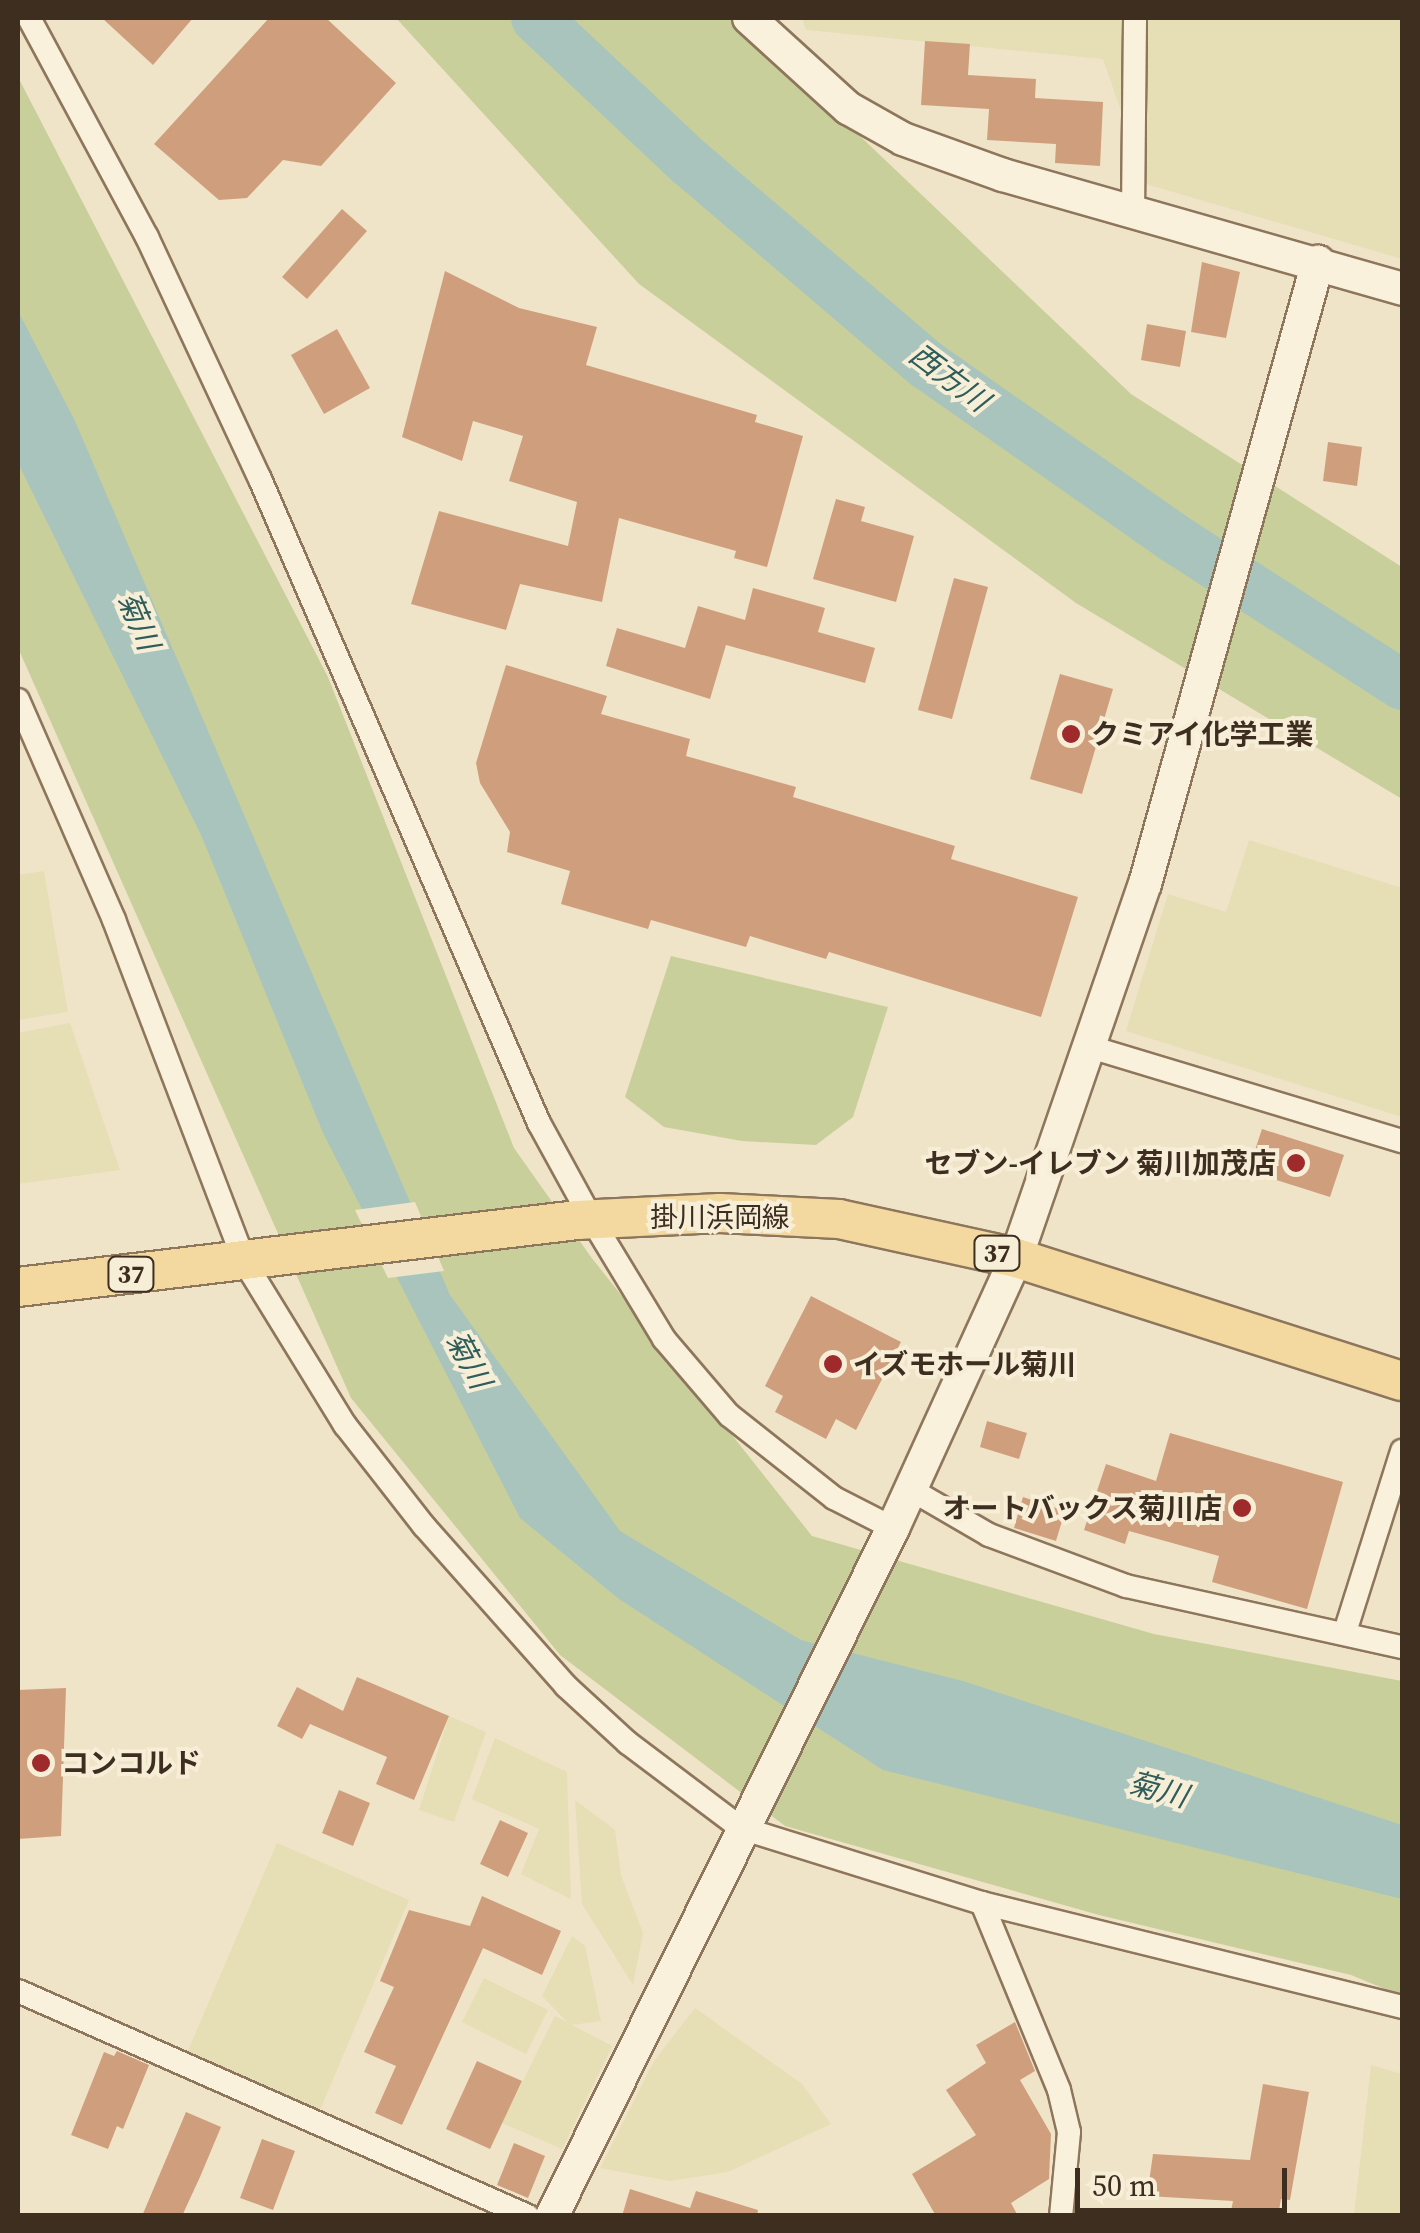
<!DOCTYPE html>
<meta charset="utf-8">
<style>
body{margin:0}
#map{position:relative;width:1420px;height:2233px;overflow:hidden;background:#f0e4c8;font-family:"Source Serif 4","Noto Sans JP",serif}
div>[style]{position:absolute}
.farmland>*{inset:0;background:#e6deb5}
.green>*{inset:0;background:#c9cf9b}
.water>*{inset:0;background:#a9c4bc}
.pier>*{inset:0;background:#f0e4c8}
.river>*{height:50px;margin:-25px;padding:0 25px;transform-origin:25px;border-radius:25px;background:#a9c4bc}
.building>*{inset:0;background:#cf9f7d}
.roads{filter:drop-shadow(2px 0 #8d765c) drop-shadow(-2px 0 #8d765c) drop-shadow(0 2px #8d765c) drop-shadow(0 -2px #8d765c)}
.street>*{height:22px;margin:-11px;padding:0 11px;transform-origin:11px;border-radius:11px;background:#faf1dc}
.secondary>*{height:32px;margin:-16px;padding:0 16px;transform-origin:16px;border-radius:16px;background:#faf1dc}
.primary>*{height:38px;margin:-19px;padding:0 19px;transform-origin:19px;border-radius:19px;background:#f3d9a0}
.dots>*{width:28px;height:28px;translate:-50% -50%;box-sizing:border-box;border:5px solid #f7eed8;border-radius:50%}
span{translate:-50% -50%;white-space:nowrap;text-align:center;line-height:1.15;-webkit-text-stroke:8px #f7eed8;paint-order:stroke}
.shield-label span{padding:2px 8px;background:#f7eed8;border:2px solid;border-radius:8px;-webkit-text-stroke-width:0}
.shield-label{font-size:25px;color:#3d2e20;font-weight:700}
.poi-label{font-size:28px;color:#3d2e20;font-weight:700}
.left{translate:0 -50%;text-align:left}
.right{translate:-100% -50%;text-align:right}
.street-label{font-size:28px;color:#3d2e20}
.water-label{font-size:30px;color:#2f5d5a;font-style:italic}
.frame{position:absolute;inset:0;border:20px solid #3d2e20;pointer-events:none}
.scale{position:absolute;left:1075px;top:2168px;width:212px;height:45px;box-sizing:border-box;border:5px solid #3d2e20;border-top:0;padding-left:12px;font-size:30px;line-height:35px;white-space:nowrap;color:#3d2e20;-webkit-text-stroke:8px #f7eed8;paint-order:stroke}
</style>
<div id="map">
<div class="farmland">
<div style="clip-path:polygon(802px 18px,1402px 18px,1402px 259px,1146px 184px,1103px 59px,806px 30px)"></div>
<div style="clip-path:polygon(1249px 840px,1402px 888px,1402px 1117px,1126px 1031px,1168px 894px,1226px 912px)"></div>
<div style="clip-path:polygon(44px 871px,68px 1012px,18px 1020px,18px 875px)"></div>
<div style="clip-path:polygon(70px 1023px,120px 1170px,18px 1184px,18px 1033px)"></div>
<div style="clip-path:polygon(449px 1716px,486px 1732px,454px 1822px,419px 1810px)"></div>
<div style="clip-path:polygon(495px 1738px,567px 1772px,571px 1899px,521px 1874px,539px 1829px,472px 1799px)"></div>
<div style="clip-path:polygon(575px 1800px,615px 1830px,621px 1875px,643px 1933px,633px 1985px,582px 1904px)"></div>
<div style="clip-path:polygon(277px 1843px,409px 1900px,320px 2110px,187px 2053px)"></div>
<div style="clip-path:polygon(572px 1936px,585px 1946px,601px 2021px,572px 2025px,612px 2046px,562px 2149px,502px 2123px,555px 2016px,567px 2022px,542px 1996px)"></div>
<div style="clip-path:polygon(484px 1978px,548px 2010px,526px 2054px,462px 2022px)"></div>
<div style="clip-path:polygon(695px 2008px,802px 2084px,831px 2124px,728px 2172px,670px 2181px,600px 2168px,654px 2061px)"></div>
<div style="clip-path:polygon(1371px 2065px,1402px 2074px,1402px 2215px,1354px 2215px)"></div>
</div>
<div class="green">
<div style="clip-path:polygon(396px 18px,736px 18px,1131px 394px,1402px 567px,1402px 799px,1076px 603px,639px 284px)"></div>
<div style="clip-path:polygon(18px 77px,328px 677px,514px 1148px,591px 1257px,812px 1536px,1154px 1634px,1402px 1681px,1402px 1996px,1351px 1975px,1099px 1915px,785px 1826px,560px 1655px,351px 1398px,18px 648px)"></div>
<div style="clip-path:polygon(671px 956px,888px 1007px,853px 1117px,816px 1145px,742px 1141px,664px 1127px,625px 1097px)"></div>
</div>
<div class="water">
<div style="clip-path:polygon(18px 311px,75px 421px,450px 1295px,620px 1531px,801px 1640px,963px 1681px,1402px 1825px,1402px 1899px,883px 1770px,619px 1599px,520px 1518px,323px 1133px,201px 835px,18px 463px)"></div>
</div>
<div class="pier">
<div style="clip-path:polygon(415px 1202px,444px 1271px,388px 1278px,355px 1210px)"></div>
</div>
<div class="river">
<div style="left:536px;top:18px;width:210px;rotate:43.3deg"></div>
<div style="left:689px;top:162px;width:313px;rotate:40.5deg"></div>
<div style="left:927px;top:365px;width:302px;rotate:35deg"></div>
<div style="left:1174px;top:538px;width:271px;rotate:32.8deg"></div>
</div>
<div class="building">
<div style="clip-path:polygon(102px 18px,193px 18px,153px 65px)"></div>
<div style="clip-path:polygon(269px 18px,326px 18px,396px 83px,321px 166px,283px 160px,247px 198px,219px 200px,154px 144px)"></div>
<div style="clip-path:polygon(925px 41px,970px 44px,968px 75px,1036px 79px,1035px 98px,1103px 102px,1100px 166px,1055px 163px,1056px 144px,987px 140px,989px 109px,921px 105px)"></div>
<div style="clip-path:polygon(342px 209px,367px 231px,307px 299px,282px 277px)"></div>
<div style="clip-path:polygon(1202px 262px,1240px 272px,1226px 338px,1191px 332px)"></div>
<div style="clip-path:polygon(445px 271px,519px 308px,597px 327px,586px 365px,757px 415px,755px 422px,803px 436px,767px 567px,734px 558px,736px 551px,619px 518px,602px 602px,520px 584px,506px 630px,411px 604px,439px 511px,568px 546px,577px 502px,509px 481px,523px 436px,473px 421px,462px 461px,402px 437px)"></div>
<div style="clip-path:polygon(1147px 324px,1186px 331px,1180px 367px,1141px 360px)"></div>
<div style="clip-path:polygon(337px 329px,370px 388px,324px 414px,291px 355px)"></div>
<div style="clip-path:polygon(1328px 442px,1362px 447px,1357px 486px,1323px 481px)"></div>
<div style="clip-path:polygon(836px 499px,865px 507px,861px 521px,914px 536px,896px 602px,813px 579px)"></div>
<div style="clip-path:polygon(954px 578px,988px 587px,952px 719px,918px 710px)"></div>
<div style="clip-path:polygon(753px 588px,825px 608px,818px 632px,875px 648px,865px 683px,726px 645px,710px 699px,606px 666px,617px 628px,685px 648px,698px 606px,745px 620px)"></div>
<div style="clip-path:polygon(506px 665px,607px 696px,601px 714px,690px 739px,686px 756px,796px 787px,793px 797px,955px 846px,951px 859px,1078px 897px,1041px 1017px,829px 952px,826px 959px,750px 936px,746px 947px,651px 920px,648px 929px,561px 904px,570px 871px,507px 852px,510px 832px,480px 783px,476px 763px)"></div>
<div style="clip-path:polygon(1060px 674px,1113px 689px,1082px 794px,1030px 779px)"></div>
<div style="clip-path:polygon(1262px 1129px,1344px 1155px,1330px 1197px,1248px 1171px)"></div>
<div style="clip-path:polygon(811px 1296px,901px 1342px,856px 1430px,836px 1419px,826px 1439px,775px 1412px,783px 1396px,765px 1386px)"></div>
<div style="clip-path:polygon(987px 1421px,1027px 1433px,1019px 1459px,980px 1447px)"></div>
<div style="clip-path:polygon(1170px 1433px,1343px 1482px,1307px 1609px,1212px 1582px,1219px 1556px,1129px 1531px,1125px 1544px,1084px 1530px,1106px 1464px,1156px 1481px)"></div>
<div style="clip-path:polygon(1023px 1497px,1065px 1511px,1056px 1541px,1014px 1528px)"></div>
<div style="clip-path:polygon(357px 1677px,449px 1716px,414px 1800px,376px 1784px,387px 1757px,310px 1724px,302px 1739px,277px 1726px,297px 1687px,343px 1711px)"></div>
<div style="clip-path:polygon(66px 1688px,61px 1836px,18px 1839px,18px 1690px)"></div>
<div style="clip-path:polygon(339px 1790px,370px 1803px,353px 1846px,322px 1833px)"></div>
<div style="clip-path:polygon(500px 1820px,528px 1833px,508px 1877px,480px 1864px)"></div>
<div style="clip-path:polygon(482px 1896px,561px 1931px,542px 1975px,483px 1948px,402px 2125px,375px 2113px,396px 2066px,364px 2052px,394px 1987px,380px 1981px,409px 1910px,470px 1926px)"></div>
<div style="clip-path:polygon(1015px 2022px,1035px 2071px,1020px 2080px,1051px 2134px,1049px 2179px,1011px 2203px,1018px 2216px,936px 2216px,912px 2174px,976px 2135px,946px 2090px,986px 2063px,976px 2045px)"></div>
<div style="clip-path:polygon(117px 2051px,149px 2065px,123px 2129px,117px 2126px,108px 2149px,71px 2135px,104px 2052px,114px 2056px)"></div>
<div style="clip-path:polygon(477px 2061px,522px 2081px,490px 2149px,446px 2129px)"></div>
<div style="clip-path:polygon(1263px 2084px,1309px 2092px,1290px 2200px,1281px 2199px,1278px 2216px,1230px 2216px,1233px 2201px,1147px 2196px,1153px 2154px,1250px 2160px)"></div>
<div style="clip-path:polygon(186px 2112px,221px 2127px,200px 2177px,182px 2216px,142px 2216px)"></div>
<div style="clip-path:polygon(262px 2139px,295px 2151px,273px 2210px,240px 2198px)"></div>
<div style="clip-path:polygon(514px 2143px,545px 2156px,528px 2198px,497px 2185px)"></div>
<div style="clip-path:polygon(630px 2189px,690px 2208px,696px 2191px,758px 2210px,757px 2216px,622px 2216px)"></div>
</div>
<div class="roads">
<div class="street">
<div style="left:29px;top:18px;width:249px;rotate:61.7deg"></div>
<div style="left:147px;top:237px;width:267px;rotate:65deg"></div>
<div style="left:260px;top:479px;width:702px;rotate:66.58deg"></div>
<div style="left:539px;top:1123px;width:111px;rotate:61.3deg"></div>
<div style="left:592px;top:1220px;width:139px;rotate:58.8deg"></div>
<div style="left:664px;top:1339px;width:100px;rotate:49.5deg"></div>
<div style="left:729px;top:1415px;width:134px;rotate:38.3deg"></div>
<div style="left:834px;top:1498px;width:66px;rotate:27deg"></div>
<div style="left:1133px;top:211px;width:193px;rotate:-89.4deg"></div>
<div style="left:18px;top:700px;width:240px;rotate:66.4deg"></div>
<div style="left:114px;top:920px;width:365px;rotate:69.1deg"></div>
<div style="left:244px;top:1261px;width:193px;rotate:58.4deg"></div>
<div style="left:345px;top:1425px;width:128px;rotate:52deg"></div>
<div style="left:424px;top:1526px;width:214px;rotate:48.4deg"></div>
<div style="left:566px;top:1686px;width:84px;rotate:42.6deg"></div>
<div style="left:628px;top:1743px;width:141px;rotate:37deg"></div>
<div style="left:741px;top:1828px;width:252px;rotate:17.3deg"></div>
<div style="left:982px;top:1903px;width:433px;rotate:13.9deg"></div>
<div style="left:1090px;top:1047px;width:326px;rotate:16.8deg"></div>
<div style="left:910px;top:1489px;width:91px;rotate:30.2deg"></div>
<div style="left:989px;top:1535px;width:146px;rotate:20.4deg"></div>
<div style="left:1126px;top:1586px;width:283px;rotate:12.5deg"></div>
<div style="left:1345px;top:1632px;width:190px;rotate:-72.5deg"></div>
<div style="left:982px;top:1903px;width:202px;rotate:67.6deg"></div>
<div style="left:1059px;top:2090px;width:43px;rotate:76.6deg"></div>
<div style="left:1069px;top:2132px;width:84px;rotate:95.4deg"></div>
<div style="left:18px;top:1991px;width:557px;rotate:23.81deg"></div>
</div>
<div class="secondary">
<div style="left:749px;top:18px;width:134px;rotate:42.3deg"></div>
<div style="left:848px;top:108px;width:63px;rotate:29.4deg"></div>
<div style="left:903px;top:139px;width:106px;rotate:19.8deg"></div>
<div style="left:1003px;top:175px;width:415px;rotate:15.9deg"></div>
<div style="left:552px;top:2216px;width:768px;rotate:-63.64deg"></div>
<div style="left:893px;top:1528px;width:297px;rotate:-65.5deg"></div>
<div style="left:1016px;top:1258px;width:396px;rotate:-71deg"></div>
<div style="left:1145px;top:884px;width:646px;rotate:-74.46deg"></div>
</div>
<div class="primary">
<div style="left:18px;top:1287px;width:563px;rotate:-6.83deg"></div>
<div style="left:577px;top:1220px;width:143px;rotate:-2.8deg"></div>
<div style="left:720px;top:1213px;width:119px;rotate:2.9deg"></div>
<div style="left:839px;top:1219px;width:181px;rotate:12.4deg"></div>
<div style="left:1016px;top:1258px;width:405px;rotate:17.7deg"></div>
</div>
</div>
<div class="dots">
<div style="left:1071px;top:734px;background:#9e2a2b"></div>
<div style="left:1296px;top:1163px;background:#9e2a2b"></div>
<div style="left:833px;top:1364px;background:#9e2a2b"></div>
<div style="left:1242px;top:1508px;background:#9e2a2b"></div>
<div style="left:41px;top:1763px;background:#9e2a2b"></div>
</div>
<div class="shield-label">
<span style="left:997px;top:1253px">37</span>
<span style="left:131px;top:1274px">37</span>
</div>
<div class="poi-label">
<span class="left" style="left:1091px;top:734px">クミアイ化学工業</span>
<span class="right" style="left:1276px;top:1163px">セブン-イレブン 菊川加茂店</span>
<span class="left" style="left:853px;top:1364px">イズモホール菊川</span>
<span class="right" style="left:1222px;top:1508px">オートバックス菊川店</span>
<span class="left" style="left:61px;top:1763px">コンコルド</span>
</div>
<div class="street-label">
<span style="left:720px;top:1217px">掛川浜岡線</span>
</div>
<div class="water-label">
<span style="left:949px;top:378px;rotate:37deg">西方川</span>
<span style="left:138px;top:621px;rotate:67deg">菊川</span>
<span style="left:468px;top:1360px;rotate:62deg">菊川</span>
<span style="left:1158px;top:1790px;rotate:15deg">菊川</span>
</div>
<div class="frame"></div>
<div class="scale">50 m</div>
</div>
